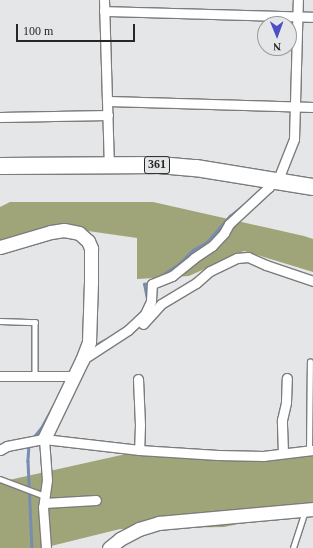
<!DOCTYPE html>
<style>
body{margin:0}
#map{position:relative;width:313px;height:548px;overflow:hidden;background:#e5e6e7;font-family:"Times New Roman",serif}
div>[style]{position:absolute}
.forest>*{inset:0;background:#a0a579}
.stream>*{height:2.5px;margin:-1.25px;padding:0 1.25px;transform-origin:1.25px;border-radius:1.25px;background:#788cb1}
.roads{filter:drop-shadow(1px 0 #7c7c7d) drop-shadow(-1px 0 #7c7c7d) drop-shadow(0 1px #7c7c7d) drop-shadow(0 -1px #7c7c7d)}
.lane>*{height:4.5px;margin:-2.25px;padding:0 2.25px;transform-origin:2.25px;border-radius:2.25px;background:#fff}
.street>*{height:9px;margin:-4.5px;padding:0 4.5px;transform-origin:4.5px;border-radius:4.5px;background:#fff}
.secondary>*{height:13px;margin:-6.5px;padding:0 6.5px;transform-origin:6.5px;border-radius:6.5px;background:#fff}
.highway>*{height:16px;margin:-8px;padding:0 8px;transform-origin:8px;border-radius:8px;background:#fff}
span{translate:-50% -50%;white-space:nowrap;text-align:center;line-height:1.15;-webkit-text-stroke:3px #e5e6e7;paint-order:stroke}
.shield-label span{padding:1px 3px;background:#e5e6e7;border:1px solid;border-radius:3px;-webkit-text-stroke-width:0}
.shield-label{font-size:12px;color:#272728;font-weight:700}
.north{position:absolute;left:257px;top:16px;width:40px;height:40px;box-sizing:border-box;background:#e5e6e7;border:1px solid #999a9b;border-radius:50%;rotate:179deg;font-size:11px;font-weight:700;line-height:16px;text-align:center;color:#272728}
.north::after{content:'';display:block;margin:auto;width:14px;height:18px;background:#4c4fc5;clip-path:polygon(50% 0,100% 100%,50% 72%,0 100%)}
.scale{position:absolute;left:16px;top:24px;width:119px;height:18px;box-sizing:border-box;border:2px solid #272728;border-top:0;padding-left:5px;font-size:12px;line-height:14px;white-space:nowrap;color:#272728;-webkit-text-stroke:3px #e5e6e7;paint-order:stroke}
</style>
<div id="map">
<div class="forest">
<div style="clip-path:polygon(10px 202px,153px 202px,304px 236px,313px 239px,313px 272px,244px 251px,189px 276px,137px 279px,137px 238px,67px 228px,0 252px,0 207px)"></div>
<div style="clip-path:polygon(313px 452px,313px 508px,224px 527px,120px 529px,43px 548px,0 548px,0 482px,126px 454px)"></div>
</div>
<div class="stream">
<div style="left:159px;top:277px;width:24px;rotate:-33deg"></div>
<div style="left:179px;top:264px;width:20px;rotate:-45deg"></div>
<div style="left:193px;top:250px;width:16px;rotate:-30deg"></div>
<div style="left:207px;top:242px;width:35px;rotate:-49deg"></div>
<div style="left:230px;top:216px;width:21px;rotate:-39deg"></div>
<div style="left:147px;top:299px;width:15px;rotate:-101deg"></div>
<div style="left:144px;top:284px;width:6px;rotate:-9deg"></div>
<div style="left:97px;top:344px;width:9px;rotate:-27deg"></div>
<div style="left:32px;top:439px;width:14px;rotate:-51deg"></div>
<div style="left:41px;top:428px;width:25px;rotate:-61deg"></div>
<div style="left:29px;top:445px;width:16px;rotate:94deg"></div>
<div style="left:28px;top:461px;width:87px;rotate:87.4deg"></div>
</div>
<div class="roads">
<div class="lane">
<div style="left:0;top:321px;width:35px;rotate:2deg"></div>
<div style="left:35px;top:322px;width:54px;rotate:90deg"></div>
<div style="left:309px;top:451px;width:89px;rotate:-89.4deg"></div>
<div style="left:0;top:479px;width:48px;rotate:20.7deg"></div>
<div style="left:293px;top:548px;width:38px;rotate:-72deg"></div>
</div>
<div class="street">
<div style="left:104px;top:0;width:164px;rotate:88.3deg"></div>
<div style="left:104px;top:11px;width:209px;rotate:1.6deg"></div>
<div style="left:108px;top:101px;width:205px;rotate:1.7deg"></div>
<div style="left:0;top:117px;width:108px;rotate:-1.1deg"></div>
<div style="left:277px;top:182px;width:46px;rotate:-68.4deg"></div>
<div style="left:294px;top:139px;width:139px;rotate:-88.4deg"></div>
<div style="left:143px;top:324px;width:27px;rotate:-48deg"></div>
<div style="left:161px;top:304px;width:41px;rotate:-31deg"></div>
<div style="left:196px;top:283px;width:18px;rotate:-41deg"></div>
<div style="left:210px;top:271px;width:30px;rotate:-26deg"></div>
<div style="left:237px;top:258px;width:11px;rotate:-5deg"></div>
<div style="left:248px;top:257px;width:20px;rotate:24deg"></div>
<div style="left:266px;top:265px;width:50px;rotate:18.8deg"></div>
<div style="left:82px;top:360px;width:55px;rotate:-33.1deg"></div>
<div style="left:128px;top:330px;width:23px;rotate:-43deg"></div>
<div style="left:145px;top:314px;width:14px;rotate:-65deg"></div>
<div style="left:151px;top:301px;width:17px;rotate:-87deg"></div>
<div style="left:152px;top:284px;width:22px;rotate:-22deg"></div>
<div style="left:172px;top:276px;width:28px;rotate:-39deg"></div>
<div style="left:194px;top:258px;width:22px;rotate:-34deg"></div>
<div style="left:212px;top:246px;width:18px;rotate:-47deg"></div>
<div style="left:224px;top:233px;width:10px;rotate:-61deg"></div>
<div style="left:229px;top:224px;width:54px;rotate:-42.8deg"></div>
<div style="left:269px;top:187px;width:7px;rotate:-63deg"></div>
<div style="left:0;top:376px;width:74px"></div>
<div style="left:138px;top:379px;width:46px;rotate:87.5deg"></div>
<div style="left:140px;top:425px;width:25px;rotate:92deg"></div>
<div style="left:44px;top:439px;width:41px;rotate:85.8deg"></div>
<div style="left:47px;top:480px;width:27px;rotate:98deg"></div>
<div style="left:43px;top:507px;width:41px;rotate:85.8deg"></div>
<div style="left:0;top:450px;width:8px;rotate:-30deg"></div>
<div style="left:7px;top:446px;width:38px;rotate:-11deg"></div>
<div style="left:44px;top:439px;width:96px;rotate:6.6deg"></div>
<div style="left:139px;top:450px;width:79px;rotate:3.6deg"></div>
<div style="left:218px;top:455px;width:45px;rotate:1.3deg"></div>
<div style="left:263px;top:456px;width:50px;rotate:-6.8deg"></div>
<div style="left:283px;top:453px;width:33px;rotate:-92deg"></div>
<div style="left:282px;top:420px;width:18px;rotate:-77deg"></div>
<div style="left:286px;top:402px;width:24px;rotate:-88deg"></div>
<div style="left:44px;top:503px;width:52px;rotate:-3.3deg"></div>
</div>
<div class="secondary">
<div style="left:0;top:247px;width:53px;rotate:-16.4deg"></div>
<div style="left:51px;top:232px;width:13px;rotate:-9deg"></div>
<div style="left:64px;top:230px;width:15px;rotate:11deg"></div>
<div style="left:79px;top:233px;width:12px;rotate:42deg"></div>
<div style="left:88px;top:241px;width:8px;rotate:67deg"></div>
<div style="left:91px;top:248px;width:34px;rotate:90deg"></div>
<div style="left:91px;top:282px;width:60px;rotate:91.9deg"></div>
<div style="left:89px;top:342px;width:19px;rotate:111deg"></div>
<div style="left:82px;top:360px;width:88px;rotate:115.7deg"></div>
<div style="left:109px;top:548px;width:14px;rotate:-39deg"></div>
<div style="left:120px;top:539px;width:21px;rotate:-28deg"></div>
<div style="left:139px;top:529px;width:21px;rotate:-17deg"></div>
<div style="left:159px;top:523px;width:155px;rotate:-5.2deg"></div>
</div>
<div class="highway">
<div style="left:0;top:166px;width:159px;rotate:-0.4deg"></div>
<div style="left:159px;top:165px;width:37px;rotate:5deg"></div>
<div style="left:196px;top:168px;width:119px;rotate:9.2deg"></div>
</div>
</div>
<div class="shield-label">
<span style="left:157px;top:165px">361</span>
</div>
<div class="north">N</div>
<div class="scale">100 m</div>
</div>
